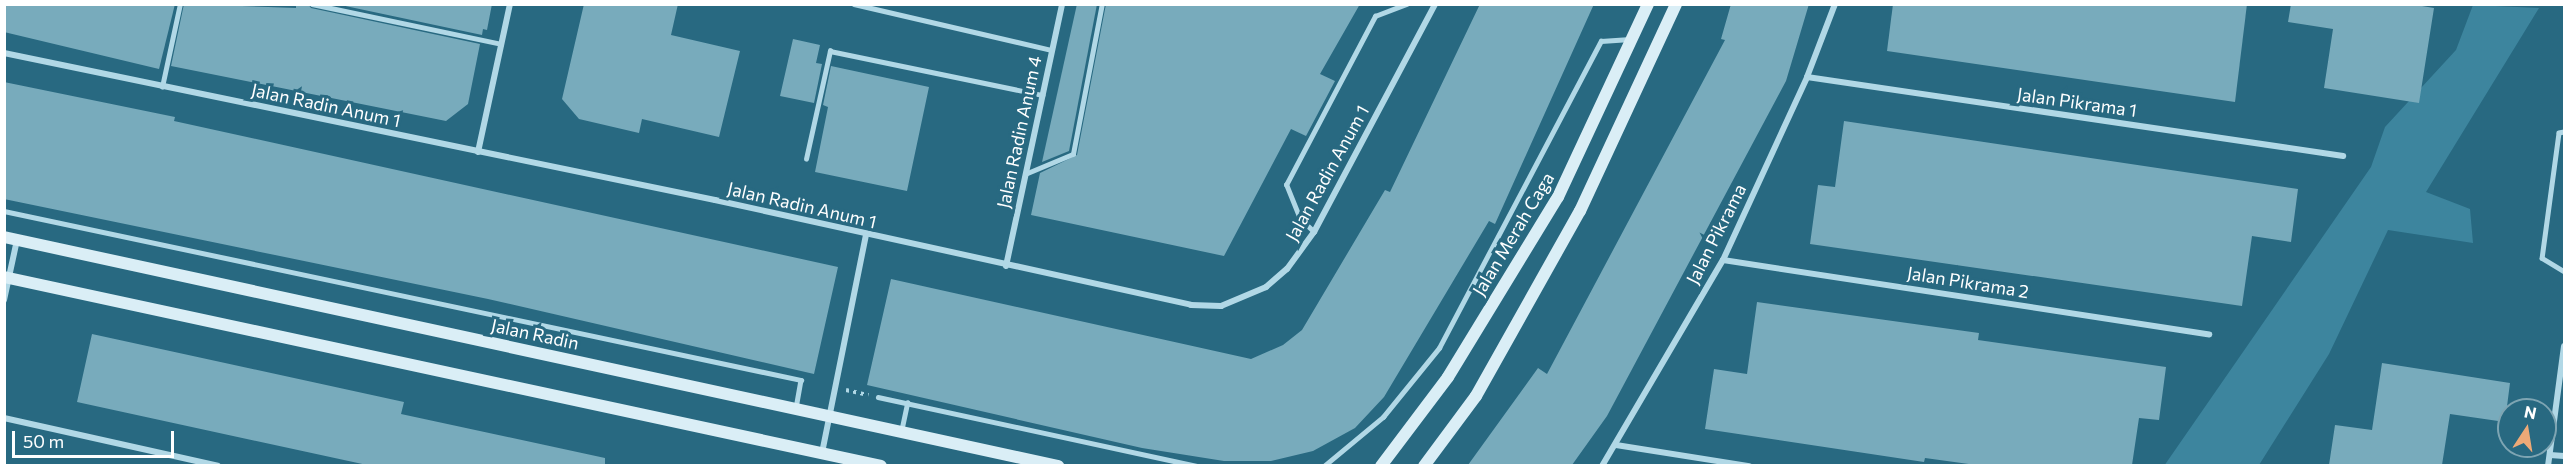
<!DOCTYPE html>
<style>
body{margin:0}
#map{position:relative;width:2569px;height:470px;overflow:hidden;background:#286981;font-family:Commissioner,sans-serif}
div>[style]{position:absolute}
.green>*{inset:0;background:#3d859e}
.building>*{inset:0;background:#78abbc}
.path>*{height:4px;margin-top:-2px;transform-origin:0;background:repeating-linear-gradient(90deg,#b1d8e6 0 3px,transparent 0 7.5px)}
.lane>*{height:4.5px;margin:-2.25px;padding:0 2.25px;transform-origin:2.25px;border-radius:2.25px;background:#b1d8e6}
.street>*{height:6px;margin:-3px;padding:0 3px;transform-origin:3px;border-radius:3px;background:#b1d8e6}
.secondary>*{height:12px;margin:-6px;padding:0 6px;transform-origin:6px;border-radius:6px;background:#daeef6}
span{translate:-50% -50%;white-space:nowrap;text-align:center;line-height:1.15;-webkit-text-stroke:6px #286981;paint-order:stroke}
.street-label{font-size:18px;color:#fff}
.frame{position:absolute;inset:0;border:6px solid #fff;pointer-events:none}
.north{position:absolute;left:2497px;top:398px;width:60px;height:60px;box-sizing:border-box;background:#286981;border:2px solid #7ea5b3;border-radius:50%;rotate:12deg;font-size:16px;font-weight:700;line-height:24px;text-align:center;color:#fff}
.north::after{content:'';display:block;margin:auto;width:21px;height:27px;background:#eda977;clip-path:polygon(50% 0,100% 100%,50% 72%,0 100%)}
.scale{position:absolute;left:12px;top:431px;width:162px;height:27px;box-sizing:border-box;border:3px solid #fff;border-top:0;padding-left:8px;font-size:18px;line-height:21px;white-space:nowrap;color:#fff;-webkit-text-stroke:4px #286981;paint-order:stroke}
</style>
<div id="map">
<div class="green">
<div style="clip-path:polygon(2473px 5px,2539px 8px,2426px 192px,2470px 209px,2473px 243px,2388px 230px,2329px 354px,2259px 465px,2164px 466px,2371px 167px,2385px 127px,2456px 50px)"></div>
</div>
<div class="building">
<div style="clip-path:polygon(4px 4px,175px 4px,159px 69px,4px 32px)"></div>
<div style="clip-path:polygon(184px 4px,296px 8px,296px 4px,308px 4px,311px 8px,480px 44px,468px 104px,446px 121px,171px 66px)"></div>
<div style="clip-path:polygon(336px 4px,492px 4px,487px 30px,483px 29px,482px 35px)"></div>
<div style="clip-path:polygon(584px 4px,678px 4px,671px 35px,740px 51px,719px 137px,642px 119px,639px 133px,579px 119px,562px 99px)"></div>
<div style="clip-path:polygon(1077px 4px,1097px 4px,1069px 151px,1042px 162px)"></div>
<div style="clip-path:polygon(1106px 4px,1360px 4px,1320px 74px,1335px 81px,1306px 136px,1291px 129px,1224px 256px,1031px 215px,1040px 173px,1077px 155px)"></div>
<div style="clip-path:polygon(1480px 4px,1594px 4px,1495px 224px,1489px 221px,1384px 397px,1355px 428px,1313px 451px,1271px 461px,1224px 461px,1142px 448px,867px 385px,891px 279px,1251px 359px,1283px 345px,1302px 330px,1385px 190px,1390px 192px)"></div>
<div style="clip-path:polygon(1731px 4px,1809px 4px,1786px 81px,1607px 416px,1572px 465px,1468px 465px,1538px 368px,1547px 374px,1725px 40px,1721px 39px)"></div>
<div style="clip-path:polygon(1893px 4px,2247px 4px,2235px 102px,1887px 51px)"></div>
<div style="clip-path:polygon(2291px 4px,2410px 4px,2434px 8px,2419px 103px,2324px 88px,2333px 29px,2288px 22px)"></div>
<div style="clip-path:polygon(793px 39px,820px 45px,816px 63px,822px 64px,814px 103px,780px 96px)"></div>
<div style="clip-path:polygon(831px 66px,929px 87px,907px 191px,815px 172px,828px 107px,823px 105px)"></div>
<div style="clip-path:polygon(4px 82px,175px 117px,174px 121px,838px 267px,814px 374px,488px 299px,4px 199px)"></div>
<div style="clip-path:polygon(1844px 121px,2298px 189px,2291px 242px,2252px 236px,2242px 306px,1810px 244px,1818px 185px,1835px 187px)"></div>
<div style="clip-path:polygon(1757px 302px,1979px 333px,1978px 340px,2166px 367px,2159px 420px,2139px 418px,2132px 465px,1976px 465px,1925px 458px,1924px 462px,1705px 429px,1714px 369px,1747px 374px)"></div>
<div style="clip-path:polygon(92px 334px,404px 402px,401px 414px,605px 458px,605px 465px,367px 465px,77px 402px)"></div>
<div style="clip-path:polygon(2382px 363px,2510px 383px,2505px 422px,2450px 414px,2442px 465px,2329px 465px,2335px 425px,2372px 430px)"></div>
</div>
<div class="path">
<div style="left:846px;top:390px;width:23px;rotate:13deg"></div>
</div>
<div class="lane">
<div style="left:312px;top:4px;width:193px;rotate:11.9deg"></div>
<div style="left:854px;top:4px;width:203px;rotate:13.1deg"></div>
<div style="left:162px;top:87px;width:85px;rotate:-77.8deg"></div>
<div style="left:2564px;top:132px;width:5px;rotate:169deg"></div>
<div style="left:2559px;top:133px;width:126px;rotate:97.7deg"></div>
<div style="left:2542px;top:258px;width:26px;rotate:31deg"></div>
<div style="left:806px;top:159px;width:111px;rotate:-77.5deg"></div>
<div style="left:830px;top:51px;width:217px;rotate:11.7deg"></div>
<div style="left:1025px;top:174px;width:52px;rotate:-22.6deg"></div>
<div style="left:1073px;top:154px;width:153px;rotate:-79.1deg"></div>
<div style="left:4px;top:211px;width:815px;rotate:11.97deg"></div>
<div style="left:801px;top:380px;width:29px;rotate:100deg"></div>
<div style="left:1314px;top:232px;width:19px;rotate:-137deg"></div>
<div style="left:1300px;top:219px;width:37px;rotate:-112deg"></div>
<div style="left:1286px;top:185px;width:191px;rotate:-62.2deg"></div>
<div style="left:1375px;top:16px;width:34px;rotate:-21deg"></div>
<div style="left:878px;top:397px;width:327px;rotate:12.2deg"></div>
<div style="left:901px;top:432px;width:30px;rotate:-78deg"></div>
<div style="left:1324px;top:466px;width:77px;rotate:-39.7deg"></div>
<div style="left:1383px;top:417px;width:89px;rotate:-50.9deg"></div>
<div style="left:1439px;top:348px;width:347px;rotate:-62.2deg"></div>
<div style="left:1601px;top:41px;width:29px;rotate:-4deg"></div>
</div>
<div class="street">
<div style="left:4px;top:53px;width:726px;rotate:11.68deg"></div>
<div style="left:715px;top:200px;width:487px;rotate:12.4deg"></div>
<div style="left:1191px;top:305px;width:30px;rotate:2deg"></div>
<div style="left:1221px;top:306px;width:49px;rotate:-22.9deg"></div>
<div style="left:1266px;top:287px;width:28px;rotate:-41deg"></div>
<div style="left:1287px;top:269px;width:46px;rotate:-53.9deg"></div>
<div style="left:1314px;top:232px;width:258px;rotate:-62deg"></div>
<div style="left:1807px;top:77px;width:542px;rotate:8.38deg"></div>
<div style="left:478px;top:152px;width:151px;rotate:-77.8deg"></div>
<div style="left:1723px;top:260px;width:492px;rotate:8.7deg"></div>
<div style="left:1006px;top:266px;width:268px;rotate:-77.9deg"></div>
<div style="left:4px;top:300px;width:61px;rotate:-77.8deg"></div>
<div style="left:4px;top:418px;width:219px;rotate:12.6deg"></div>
<div style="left:1616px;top:445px;width:135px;rotate:9deg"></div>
<div style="left:822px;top:453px;width:222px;rotate:-78.6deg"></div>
<div style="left:2550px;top:455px;width:14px;rotate:4deg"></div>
<div style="left:1602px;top:466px;width:239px;rotate:-59.6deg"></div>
<div style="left:1723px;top:260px;width:201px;rotate:-65.3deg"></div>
<div style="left:1807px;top:77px;width:78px;rotate:-69deg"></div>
<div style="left:2548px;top:466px;width:121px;rotate:-82.4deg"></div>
</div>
<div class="secondary">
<div style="left:4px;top:237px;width:1079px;rotate:12.26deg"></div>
<div style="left:4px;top:277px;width:897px;rotate:12.16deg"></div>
<div style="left:1381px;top:466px;width:111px;rotate:-53deg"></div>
<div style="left:1448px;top:377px;width:211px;rotate:-58.6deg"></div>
<div style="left:1558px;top:197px;width:213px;rotate:-65deg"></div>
<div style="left:1424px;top:466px;width:87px;rotate:-53.4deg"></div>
<div style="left:1476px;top:396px;width:212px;rotate:-60.7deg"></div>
<div style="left:1580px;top:211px;width:228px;rotate:-65.1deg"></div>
</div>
<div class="street-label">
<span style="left:2077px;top:102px;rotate:8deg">Jalan Pikrama 1</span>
<span style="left:326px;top:105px;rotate:12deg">Jalan Radin Anum 1</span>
<span style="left:1019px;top:132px;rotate:-78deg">Jalan Radin Anum 4</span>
<span style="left:1327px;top:173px;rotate:-61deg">Jalan Radin Anum 1</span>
<span style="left:802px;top:205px;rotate:13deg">Jalan Radin Anum 1</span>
<span style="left:1513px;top:234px;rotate:-59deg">Jalan Merah Caga</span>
<span style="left:1716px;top:234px;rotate:-63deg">Jalan Pikrama</span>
<span style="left:1968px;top:282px;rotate:9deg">Jalan Pikrama 2</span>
<span style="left:535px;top:334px;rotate:12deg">Jalan Radin</span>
</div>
<div class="frame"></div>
<div class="north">N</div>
<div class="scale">50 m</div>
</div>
